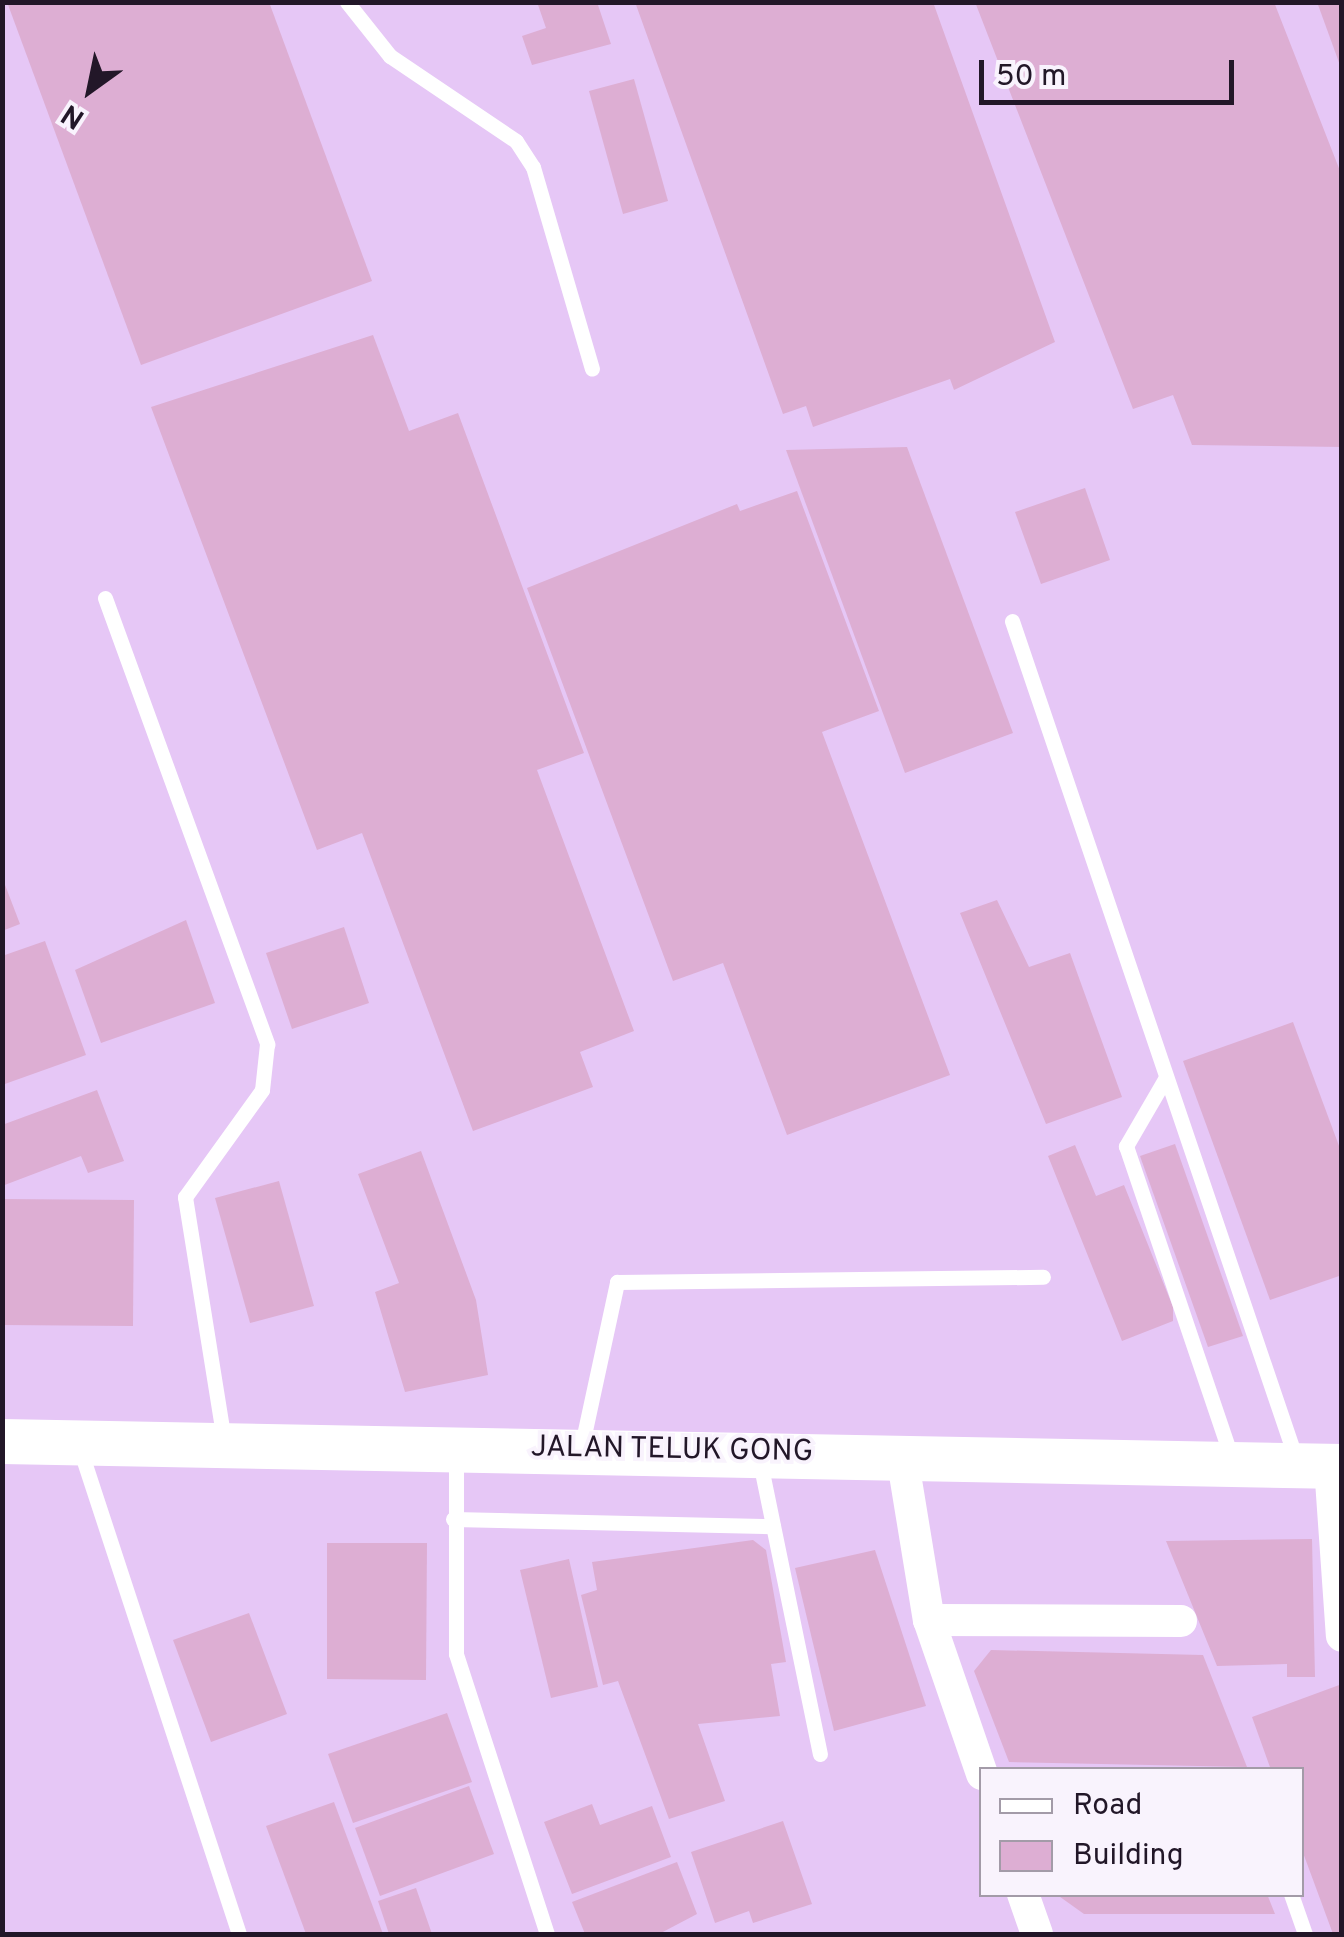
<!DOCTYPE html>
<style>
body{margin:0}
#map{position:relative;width:1344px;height:1937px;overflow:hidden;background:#e6c7f6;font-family:Overpass,sans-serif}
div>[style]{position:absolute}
.building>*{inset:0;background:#ddaed3}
.lane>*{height:15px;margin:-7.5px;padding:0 7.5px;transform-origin:7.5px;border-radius:7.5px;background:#fff}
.street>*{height:32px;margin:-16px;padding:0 16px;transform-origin:16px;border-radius:16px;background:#fff}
.secondary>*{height:45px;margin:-22.5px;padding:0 22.5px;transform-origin:22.5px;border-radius:22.5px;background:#fff}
span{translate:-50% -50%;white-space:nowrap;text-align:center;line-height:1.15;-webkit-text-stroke:8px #f9f3fd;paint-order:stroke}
.street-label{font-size:30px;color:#221728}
.frame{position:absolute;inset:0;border:5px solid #221728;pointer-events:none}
.legend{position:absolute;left:979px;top:1767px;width:325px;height:130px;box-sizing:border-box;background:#f9f3fd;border:2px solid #a39ba8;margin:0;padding:12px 18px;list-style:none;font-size:30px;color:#221728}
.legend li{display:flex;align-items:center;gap:20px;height:50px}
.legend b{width:50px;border:2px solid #a39ba8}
.north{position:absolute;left:40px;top:40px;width:100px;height:100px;-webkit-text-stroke:8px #f9f3fd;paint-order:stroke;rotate:213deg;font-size:28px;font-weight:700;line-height:40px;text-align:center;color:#221728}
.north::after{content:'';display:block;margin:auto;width:35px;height:45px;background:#221728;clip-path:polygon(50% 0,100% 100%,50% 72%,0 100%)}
.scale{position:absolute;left:979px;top:60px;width:255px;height:45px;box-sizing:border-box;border:5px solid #221728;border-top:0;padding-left:12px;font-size:30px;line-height:35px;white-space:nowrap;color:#221728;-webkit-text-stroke:8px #f9f3fd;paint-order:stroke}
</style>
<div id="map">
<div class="building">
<div style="clip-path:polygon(7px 2px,269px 2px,372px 281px,141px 365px)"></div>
<div style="clip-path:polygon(537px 2px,597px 2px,611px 44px,532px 65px,522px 36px,546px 28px)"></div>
<div style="clip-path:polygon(635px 2px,933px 2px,1055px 342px,954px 390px,950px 379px,813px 427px,806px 406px,783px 414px)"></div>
<div style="clip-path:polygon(975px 2px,1274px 2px,1342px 176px,1342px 447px,1192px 445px,1173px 395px,1133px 409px)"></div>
<div style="clip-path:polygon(1317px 2px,1342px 2px,1342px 67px,1341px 68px)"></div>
<div style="clip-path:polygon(634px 79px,668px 201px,623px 214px,589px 91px)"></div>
<div style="clip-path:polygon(373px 335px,409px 431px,458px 413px,584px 753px,537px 770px,634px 1031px,580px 1052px,593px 1087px,473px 1131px,362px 833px,317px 850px,151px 407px)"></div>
<div style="clip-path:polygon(907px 447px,1013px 733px,905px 773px,786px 450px)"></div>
<div style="clip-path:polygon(1085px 488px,1110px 560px,1041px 584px,1015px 512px)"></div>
<div style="clip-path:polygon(797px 491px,879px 711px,822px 732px,950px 1075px,787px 1135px,723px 963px,673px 981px,527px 588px,737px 504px,740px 511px)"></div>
<div style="clip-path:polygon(2px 877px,20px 924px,2px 931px)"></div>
<div style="clip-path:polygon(997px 900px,1029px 967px,1070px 953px,1122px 1097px,1046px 1124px,960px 913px)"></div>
<div style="clip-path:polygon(186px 920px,215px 1003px,101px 1043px,75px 970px)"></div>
<div style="clip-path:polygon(344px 927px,369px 1003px,292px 1029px,266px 953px)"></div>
<div style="clip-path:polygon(45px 941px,86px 1055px,2px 1085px,2px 956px)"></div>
<div style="clip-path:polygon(1293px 1022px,1342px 1154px,1342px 1275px,1270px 1300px,1183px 1061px)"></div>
<div style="clip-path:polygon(97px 1090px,124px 1161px,88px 1173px,81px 1156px,2px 1186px,2px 1125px)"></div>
<div style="clip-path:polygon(1175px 1144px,1243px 1336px,1208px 1347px,1140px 1156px)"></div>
<div style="clip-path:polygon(1075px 1145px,1096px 1196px,1124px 1185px,1173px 1307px,1173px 1321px,1122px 1341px,1048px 1156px)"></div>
<div style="clip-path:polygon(421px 1151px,476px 1300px,488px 1375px,405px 1392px,375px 1292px,399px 1283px,358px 1174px)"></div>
<div style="clip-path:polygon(279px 1181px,314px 1306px,250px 1323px,215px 1198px)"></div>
<div style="clip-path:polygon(2px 1199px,134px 1200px,133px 1326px,2px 1325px)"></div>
<div style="clip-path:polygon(1312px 1539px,1315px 1677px,1287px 1677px,1287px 1664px,1217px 1666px,1166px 1541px)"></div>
<div style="clip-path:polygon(753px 1540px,766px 1550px,786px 1662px,771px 1664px,780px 1716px,698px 1724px,725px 1801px,669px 1819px,618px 1681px,603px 1685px,581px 1595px,597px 1590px,592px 1562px)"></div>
<div style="clip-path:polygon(327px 1543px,427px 1543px,426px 1680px,327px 1679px)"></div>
<div style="clip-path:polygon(875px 1550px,926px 1706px,834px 1731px,795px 1568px)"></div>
<div style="clip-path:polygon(569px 1559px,598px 1687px,551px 1698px,520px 1570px)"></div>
<div style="clip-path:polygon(249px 1613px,287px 1714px,211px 1742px,173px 1640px)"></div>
<div style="clip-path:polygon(991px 1650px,1203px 1655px,1247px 1767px,1009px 1762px,974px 1671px)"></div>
<div style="clip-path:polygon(1342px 1684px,1342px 1934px,1333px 1934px,1302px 1850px,1302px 1770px,1271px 1770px,1252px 1717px)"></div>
<div style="clip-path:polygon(447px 1713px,472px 1782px,353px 1823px,328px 1754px)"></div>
<div style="clip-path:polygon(469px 1786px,494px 1854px,380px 1896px,355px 1828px)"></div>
<div style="clip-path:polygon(334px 1802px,383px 1934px,306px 1934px,266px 1826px)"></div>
<div style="clip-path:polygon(592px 1804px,600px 1825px,652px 1806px,671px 1857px,572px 1894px,544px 1822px)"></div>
<div style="clip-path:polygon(783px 1821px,812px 1904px,753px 1923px,749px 1911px,715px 1923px,691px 1852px)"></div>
<div style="clip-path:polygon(677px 1862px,697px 1914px,659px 1934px,585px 1934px,572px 1902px)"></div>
<div style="clip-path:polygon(416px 1888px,432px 1934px,389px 1934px,378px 1901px)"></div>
<div style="clip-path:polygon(1056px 1894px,1267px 1894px,1275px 1914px,1084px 1914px)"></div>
</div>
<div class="lane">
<div style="left:347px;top:2px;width:69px;rotate:51.5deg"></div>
<div style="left:390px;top:56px;width:152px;rotate:34deg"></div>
<div style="left:516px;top:141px;width:31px;rotate:57deg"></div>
<div style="left:533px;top:167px;width:210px;rotate:73.7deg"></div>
<div style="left:105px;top:598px;width:475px;rotate:70deg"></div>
<div style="left:267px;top:1044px;width:46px;rotate:96.2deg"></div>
<div style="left:262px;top:1090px;width:132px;rotate:125.7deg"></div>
<div style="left:185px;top:1197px;width:246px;rotate:80.9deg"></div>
<div style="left:1012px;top:621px;width:888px;rotate:71.28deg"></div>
<div style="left:1165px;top:1079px;width:78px;rotate:120.2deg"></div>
<div style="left:1126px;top:1146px;width:331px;rotate:71.3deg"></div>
<div style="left:79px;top:1446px;width:514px;rotate:71.85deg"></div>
<div style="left:581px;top:1449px;width:171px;rotate:-77.8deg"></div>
<div style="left:617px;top:1282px;width:426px;rotate:-0.7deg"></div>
<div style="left:456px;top:1455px;width:199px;rotate:90deg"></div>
<div style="left:456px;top:1654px;width:294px;rotate:72deg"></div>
<div style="left:760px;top:1462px;width:298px;rotate:78.4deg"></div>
<div style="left:453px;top:1519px;width:320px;rotate:1.3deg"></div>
<div style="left:1291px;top:1894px;width:42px;rotate:70.7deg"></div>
</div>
<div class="street">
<div style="left:902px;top:1456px;width:166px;rotate:80.7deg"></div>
<div style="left:929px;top:1620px;width:163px;rotate:71deg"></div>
<div style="left:1330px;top:1466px;width:170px;rotate:86deg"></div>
<div style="left:929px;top:1620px;width:252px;rotate:0.2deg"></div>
<div style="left:1023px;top:1894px;width:42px;rotate:70.7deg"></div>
</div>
<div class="secondary">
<div style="left:2px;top:1441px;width:1340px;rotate:1.07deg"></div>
</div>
<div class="street-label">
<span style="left:672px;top:1451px;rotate:1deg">JALAN TELUK GONG</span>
</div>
<div class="frame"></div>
<ul class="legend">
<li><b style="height:12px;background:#fff"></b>Road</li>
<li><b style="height:28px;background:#ddaed3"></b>Building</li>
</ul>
<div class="north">N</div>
<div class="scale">50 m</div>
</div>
